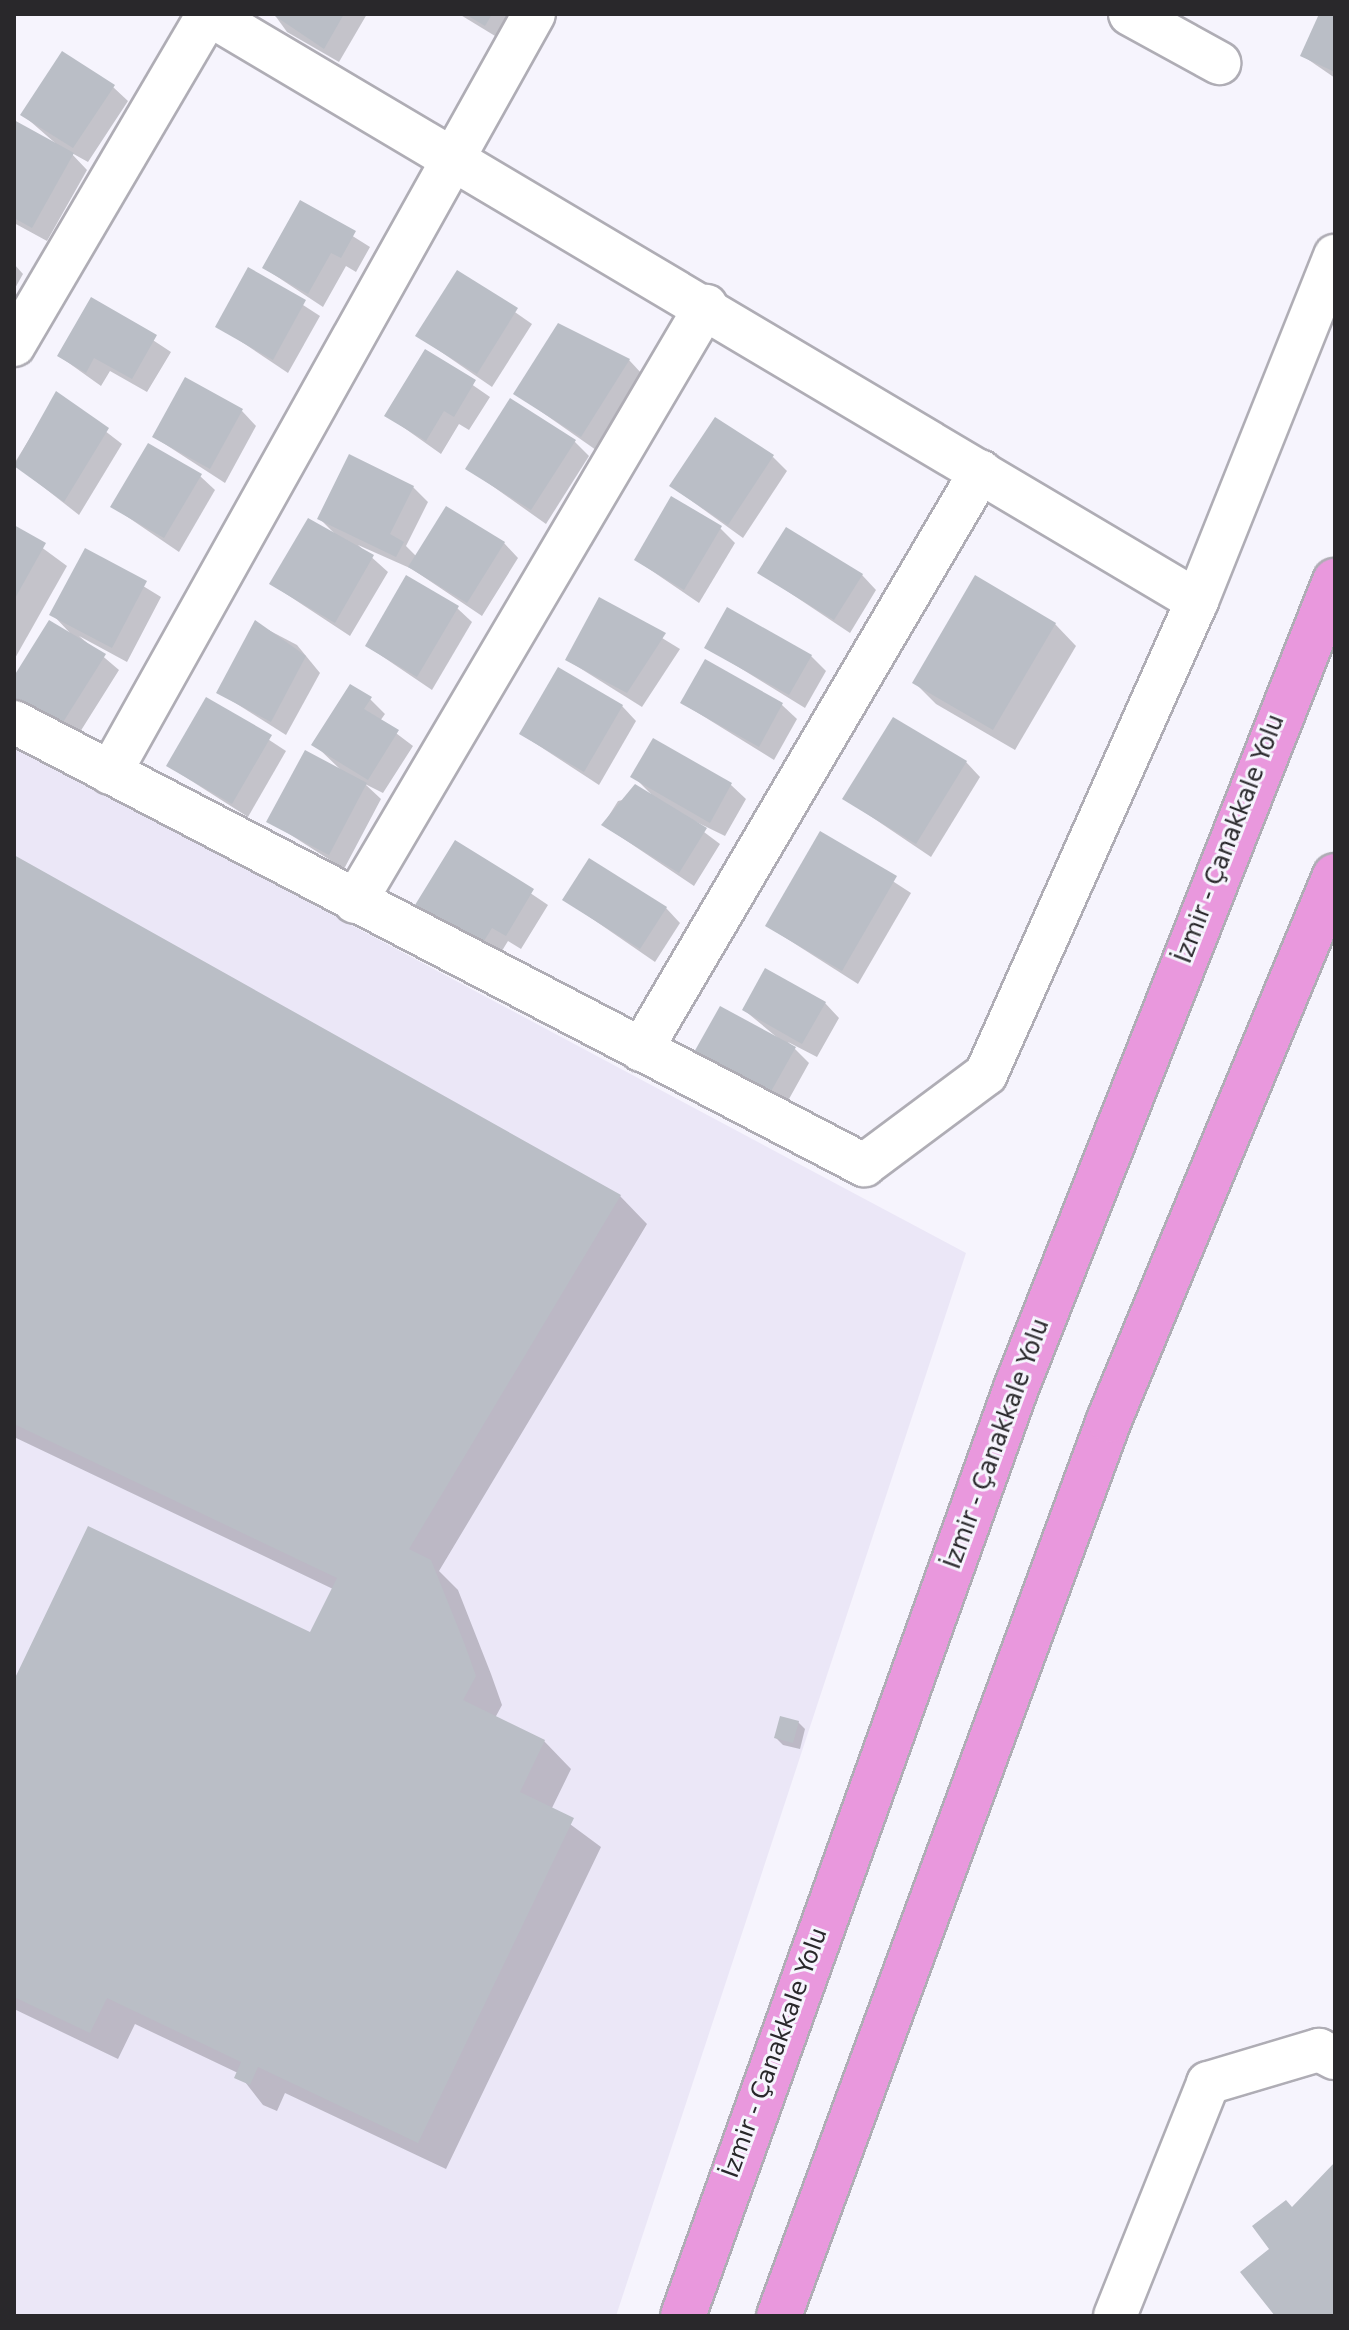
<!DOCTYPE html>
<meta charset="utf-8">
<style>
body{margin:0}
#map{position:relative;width:1349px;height:2330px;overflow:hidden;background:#f6f4fd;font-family:"DejaVu Sans",sans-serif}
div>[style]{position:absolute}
.built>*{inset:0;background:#ebe7f7}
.shadow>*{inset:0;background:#0003}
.building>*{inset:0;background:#babec6}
.roads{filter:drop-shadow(2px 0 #afadb5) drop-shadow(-2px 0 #afadb5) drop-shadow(0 2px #afadb5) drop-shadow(0 -2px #afadb5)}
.street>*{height:42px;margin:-21px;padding:0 21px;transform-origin:21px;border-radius:21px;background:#fff}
.highway>*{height:44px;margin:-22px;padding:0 22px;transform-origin:22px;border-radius:22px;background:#e998dd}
span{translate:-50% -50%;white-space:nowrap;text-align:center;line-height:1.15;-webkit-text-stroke:6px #f6f4fd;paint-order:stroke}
.street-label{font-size:24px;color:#29282b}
.frame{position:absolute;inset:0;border:16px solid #29282b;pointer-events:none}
</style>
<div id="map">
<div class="built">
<div style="clip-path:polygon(14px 745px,966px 1253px,616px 2316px,14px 2316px)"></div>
</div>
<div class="shadow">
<div style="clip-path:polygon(274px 14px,367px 14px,339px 62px,287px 32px)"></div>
<div style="clip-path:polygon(459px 14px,515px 14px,500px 39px)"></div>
<div style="clip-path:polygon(1321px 14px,1335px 18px,1335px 78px,1303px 56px)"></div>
<div style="clip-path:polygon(113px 87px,128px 101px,88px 162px,70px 152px,87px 170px,47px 241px,14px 223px,14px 122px,62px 149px,23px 115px)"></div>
<div style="clip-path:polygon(300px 203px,370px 247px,356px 272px,346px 266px,323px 307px,264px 268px)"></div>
<div style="clip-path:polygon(14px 264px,23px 274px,14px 290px)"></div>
<div style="clip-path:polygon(249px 270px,320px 316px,288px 373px,218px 326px)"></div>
<div style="clip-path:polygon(457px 272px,532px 324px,492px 387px,418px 336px)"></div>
<div style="clip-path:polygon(92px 300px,171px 352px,147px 392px,110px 371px,101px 386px,59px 356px)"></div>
<div style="clip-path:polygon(425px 352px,490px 397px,469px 430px,459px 424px,441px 454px,386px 415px)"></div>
<div style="clip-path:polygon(629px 360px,643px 375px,596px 450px,516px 394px)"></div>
<div style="clip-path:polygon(57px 394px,122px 444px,79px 515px,14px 464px)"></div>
<div style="clip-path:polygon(242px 411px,256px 426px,225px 483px,154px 437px)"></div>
<div style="clip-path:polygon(574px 441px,589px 456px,546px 524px,467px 468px)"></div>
<div style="clip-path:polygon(773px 457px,787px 471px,743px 538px,671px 486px)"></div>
<div style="clip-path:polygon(200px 476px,215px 490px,179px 552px,113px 507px)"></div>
<div style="clip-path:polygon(413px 487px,428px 502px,406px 546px,417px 557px,504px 543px,518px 558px,482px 616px,412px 569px,358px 545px,388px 572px,350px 636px,271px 584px,334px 533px,320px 519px)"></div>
<div style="clip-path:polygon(14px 527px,67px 566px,14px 660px)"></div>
<div style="clip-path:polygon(720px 528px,735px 543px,699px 603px,636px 560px)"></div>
<div style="clip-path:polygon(86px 551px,161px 597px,127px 662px,79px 636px,119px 670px,75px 740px,21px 706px,14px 679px,70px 633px,52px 614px)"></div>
<div style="clip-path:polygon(760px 573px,862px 575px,876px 590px,850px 633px)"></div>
<div style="clip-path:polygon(600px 600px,680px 649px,642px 707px,567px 660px)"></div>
<div style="clip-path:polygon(457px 608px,472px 622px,432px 690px,367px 646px)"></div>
<div style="clip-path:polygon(255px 623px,297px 645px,320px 673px,286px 735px,218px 692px)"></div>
<div style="clip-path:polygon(1055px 624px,1076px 646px,1015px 750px,936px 704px,915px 683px)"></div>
<div style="clip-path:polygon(706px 647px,811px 656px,826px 671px,805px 708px)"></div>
<div style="clip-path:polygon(207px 699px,286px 751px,248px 817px,168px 766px)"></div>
<div style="clip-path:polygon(370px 699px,385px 714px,380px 721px,413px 746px,383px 793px,365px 784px,381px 799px,344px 869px,269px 821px,345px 774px,314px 744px)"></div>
<div style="clip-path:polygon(682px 703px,782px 705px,797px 719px,774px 760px)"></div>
<div style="clip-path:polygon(622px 706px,636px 721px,599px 785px,521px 734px)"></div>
<div style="clip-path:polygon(966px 762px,980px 777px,931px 857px,845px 799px)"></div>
<div style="clip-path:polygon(633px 776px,731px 785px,746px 799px,725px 836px,680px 814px,720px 844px,694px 886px,603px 825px,618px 801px,651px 794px)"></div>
<div style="clip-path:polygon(820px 834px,911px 893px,858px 984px,767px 926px)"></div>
<div style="clip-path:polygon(456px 843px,548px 905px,521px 949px,508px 941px,497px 959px,417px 905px)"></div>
<div style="clip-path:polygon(14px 857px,620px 1196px,647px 1224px,439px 1571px,458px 1590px,491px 1674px,502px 1705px,495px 1718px,544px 1741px,571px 1769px,551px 1810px,601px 1847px,446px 2169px,285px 2093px,277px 2111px,263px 2105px,238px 2073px,135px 2024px,118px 2059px,14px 2009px,14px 1685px,311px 1635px,333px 1589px,14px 1437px)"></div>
<div style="clip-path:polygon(565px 900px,666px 908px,680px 923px,655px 962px)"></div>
<div style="clip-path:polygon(825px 1003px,839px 1018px,817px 1057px,788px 1042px,809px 1063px,784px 1108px,710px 1068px,785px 1044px,744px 1010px)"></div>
<div style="clip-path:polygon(798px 1722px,805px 1729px,800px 1749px,783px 1745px,776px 1738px)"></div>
</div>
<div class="building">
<div style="clip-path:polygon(272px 14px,344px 14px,324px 49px)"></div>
<div style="clip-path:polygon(465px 14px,492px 14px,485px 26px)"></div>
<div style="clip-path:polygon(1319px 14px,1335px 16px,1335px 72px,1300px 56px)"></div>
<div style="clip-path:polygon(62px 51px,115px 85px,73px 148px,20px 115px)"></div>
<div style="clip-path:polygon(14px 120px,74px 153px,32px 228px,14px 218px)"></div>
<div style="clip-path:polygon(300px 200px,356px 231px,341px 258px,331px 253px,308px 294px,262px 268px)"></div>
<div style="clip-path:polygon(248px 267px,306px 300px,273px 360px,215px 327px)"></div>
<div style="clip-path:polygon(457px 270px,518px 308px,477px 374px,415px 336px)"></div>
<div style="clip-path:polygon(91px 297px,157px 335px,132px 379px,94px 358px,86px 373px,57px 356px)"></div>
<div style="clip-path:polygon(558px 323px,630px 359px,581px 437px,513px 394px)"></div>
<div style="clip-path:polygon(425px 349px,476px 380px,454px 417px,444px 411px,426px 441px,384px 416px)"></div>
<div style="clip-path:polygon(185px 377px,243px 409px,210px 469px,152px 437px)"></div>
<div style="clip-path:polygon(56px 391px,109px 428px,64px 502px,14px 466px)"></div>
<div style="clip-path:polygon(510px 398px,576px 440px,531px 510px,465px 469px)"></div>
<div style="clip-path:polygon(715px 417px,774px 455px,728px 525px,669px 486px)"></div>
<div style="clip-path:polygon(148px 443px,202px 474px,164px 538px,110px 507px)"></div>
<div style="clip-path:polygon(349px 454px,414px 486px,390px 534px,404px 542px,396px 557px,317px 519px)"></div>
<div style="clip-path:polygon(671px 496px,722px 526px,684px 590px,634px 560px)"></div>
<div style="clip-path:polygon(446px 506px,505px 542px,467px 603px,408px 567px)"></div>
<div style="clip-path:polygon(308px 518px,374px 555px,335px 623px,269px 584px)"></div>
<div style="clip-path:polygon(14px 525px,46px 543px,14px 600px)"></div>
<div style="clip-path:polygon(786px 527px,863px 574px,834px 620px,757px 573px)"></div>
<div style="clip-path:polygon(85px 548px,147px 581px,112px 648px,49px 615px)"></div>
<div style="clip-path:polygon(406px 575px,459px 606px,417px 677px,365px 646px)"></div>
<div style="clip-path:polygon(975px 575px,1056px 623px,993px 730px,912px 683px)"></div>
<div style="clip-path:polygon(599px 597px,666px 633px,627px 693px,565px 660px)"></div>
<div style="clip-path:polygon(727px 607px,812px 655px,789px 695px,704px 648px)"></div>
<div style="clip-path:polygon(49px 620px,106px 654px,60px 727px,14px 698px,14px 676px)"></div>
<div style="clip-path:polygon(255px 620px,306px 656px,271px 722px,216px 693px)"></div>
<div style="clip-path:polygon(705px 659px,783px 703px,759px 747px,680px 703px)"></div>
<div style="clip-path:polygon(558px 667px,623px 705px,584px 772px,519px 734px)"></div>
<div style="clip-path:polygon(350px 684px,372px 697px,364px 709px,399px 730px,368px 780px,311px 745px)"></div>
<div style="clip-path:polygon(206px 697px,272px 735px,232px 804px,166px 766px)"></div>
<div style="clip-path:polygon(893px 717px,967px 761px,916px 844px,842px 799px)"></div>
<div style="clip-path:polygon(653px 738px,732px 783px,710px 823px,630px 777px)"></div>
<div style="clip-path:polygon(305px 750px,367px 783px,329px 855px,266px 822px)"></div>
<div style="clip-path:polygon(635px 784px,707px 828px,679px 873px,601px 825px)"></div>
<div style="clip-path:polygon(820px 831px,897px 876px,842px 971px,765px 926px)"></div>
<div style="clip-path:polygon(455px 840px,534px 889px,506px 936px,492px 928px,481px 946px,415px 905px)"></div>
<div style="clip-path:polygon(14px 855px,621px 1195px,409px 1549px,431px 1560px,465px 1645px,476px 1676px,463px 1700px,545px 1740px,520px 1792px,574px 1818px,418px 2143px,258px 2067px,250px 2085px,234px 2078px,241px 2062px,107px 1998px,90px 2033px,14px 1997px,14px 1680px,88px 1526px,310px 1632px,337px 1578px,14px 1424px)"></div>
<div style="clip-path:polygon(589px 858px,667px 907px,640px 949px,562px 900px)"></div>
<div style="clip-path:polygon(765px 968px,826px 1002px,802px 1044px,742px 1010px)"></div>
<div style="clip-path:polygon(720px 1006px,796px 1047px,769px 1095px,693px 1054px)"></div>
<div style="clip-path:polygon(780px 1716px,799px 1721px,793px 1743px,774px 1738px)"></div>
<div style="clip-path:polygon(1335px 2162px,1335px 2316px,1275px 2316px,1240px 2272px,1269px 2249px,1252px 2226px,1286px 2200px,1292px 2207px)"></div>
</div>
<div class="roads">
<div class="street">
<div style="left:208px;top:14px;width:1150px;rotate:30.69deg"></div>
<div style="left:1130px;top:14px;width:102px;rotate:28.8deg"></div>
<div style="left:14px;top:345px;width:384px;rotate:-59.6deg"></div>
<div style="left:14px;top:722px;width:959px;rotate:27.53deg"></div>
<div style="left:864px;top:1165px;width:152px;rotate:-36.7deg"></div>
<div style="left:986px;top:1074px;width:518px;rotate:-65.96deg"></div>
<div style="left:1197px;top:601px;width:372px;rotate:-68.2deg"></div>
<div style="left:110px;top:773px;width:869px;rotate:-60.81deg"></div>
<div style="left:355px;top:902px;width:692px;rotate:-59.51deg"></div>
<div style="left:641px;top:1050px;width:671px;rotate:-59.58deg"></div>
<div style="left:1115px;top:2316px;width:251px;rotate:-68.2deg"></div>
<div style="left:1208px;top:2083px;width:116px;rotate:-16.6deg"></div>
<div style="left:1319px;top:2050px;width:18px;rotate:27deg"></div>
</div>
<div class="highway">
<div style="left:683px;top:2316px;width:986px;rotate:-70.26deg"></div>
<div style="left:1016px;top:1388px;width:868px;rotate:-68.43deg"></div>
<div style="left:779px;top:2316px;width:955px;rotate:-69.78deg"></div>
<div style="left:1109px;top:1420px;width:589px;rotate:-67.44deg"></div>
</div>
</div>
<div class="street-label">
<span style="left:1230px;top:839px;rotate:-69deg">İzmir - Çanakkale Yolu</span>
<span style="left:997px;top:1444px;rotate:-70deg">İzmir - Çanakkale Yolu</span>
<span style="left:775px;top:2053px;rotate:-70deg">İzmir - Çanakkale Yolu</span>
</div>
<div class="frame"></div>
</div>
